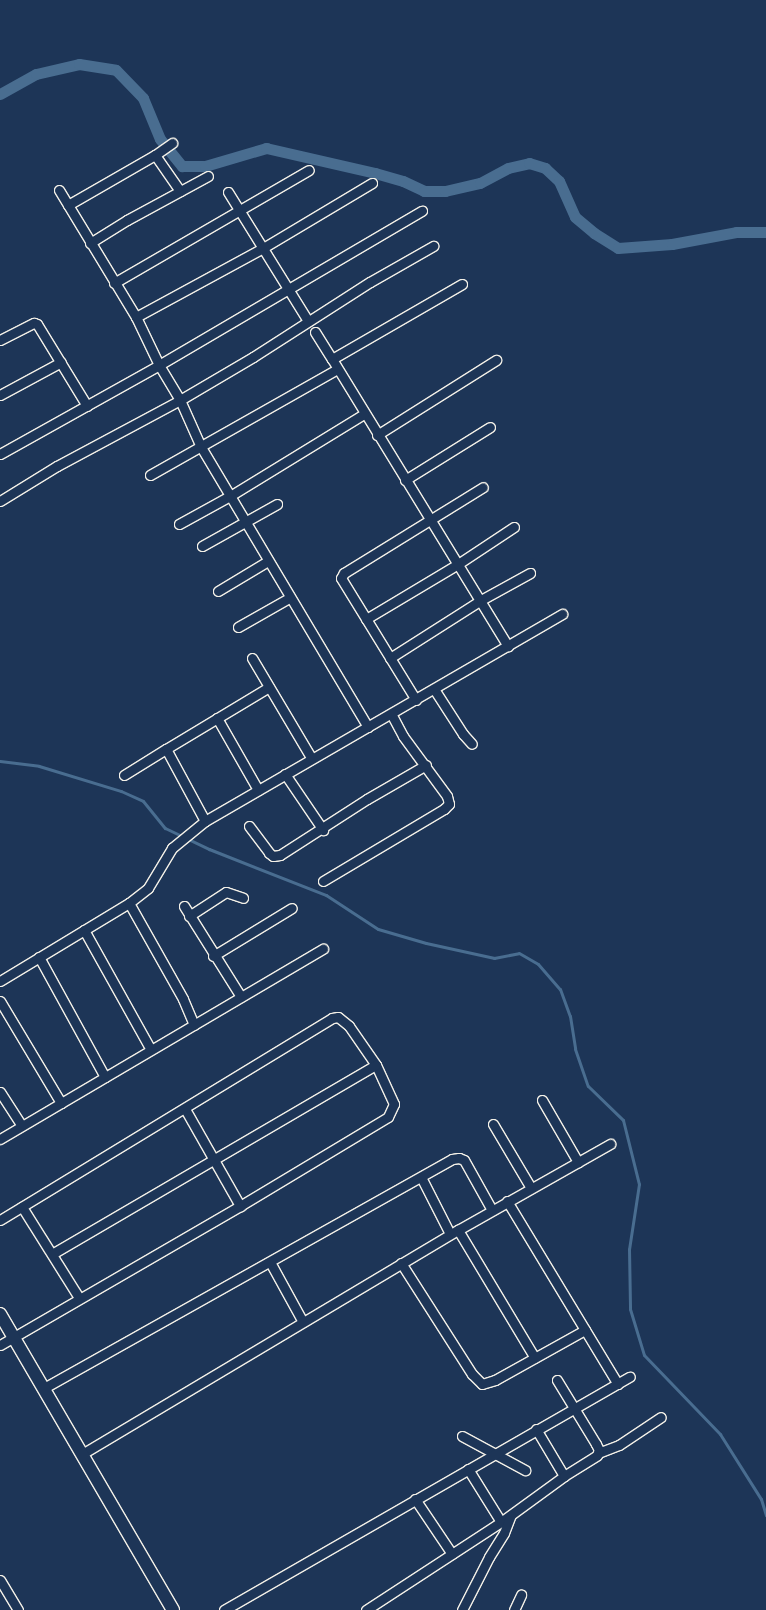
<!DOCTYPE html>
<style>
body{margin:0}
#map{position:relative;width:766px;height:1610px;overflow:hidden;background:#1d3557;font-family:Pangolin,sans-serif}
div>[style]{position:absolute}
.stream>*{height:3px;margin:-1.5px;padding:0 1.5px;transform-origin:1.5px;border-radius:1.5px;background:#496d90}
.canal>*{height:11px;margin:-5.5px;padding:0 5.5px;transform-origin:5.5px;border-radius:5.5px;background:#496d90}
.roads{filter:drop-shadow(1px 0 #f4f1e8) drop-shadow(-1px 0 #f4f1e8) drop-shadow(0 1px #f4f1e8) drop-shadow(0 -1px #f4f1e8)}
.street>*{height:9px;margin:-4.5px;padding:0 4.5px;transform-origin:4.5px;border-radius:4.5px;background:#1d3557}
.secondary>*{height:12px;margin:-6px;padding:0 6px;transform-origin:6px;border-radius:6px;background:#1d3557}
span{translate:-50% -50%;white-space:nowrap;text-align:center;line-height:1.15;-webkit-text-stroke:5px #1d3557;paint-order:stroke}
</style>
<div id="map">
<div class="stream">
<div style="left:0;top:761px;width:39px;rotate:7deg"></div>
<div style="left:39px;top:766px;width:86px;rotate:17deg"></div>
<div style="left:121px;top:791px;width:24px;rotate:24deg"></div>
<div style="left:143px;top:801px;width:35px;rotate:51deg"></div>
<div style="left:165px;top:828px;width:49px;rotate:25.5deg"></div>
<div style="left:209px;top:849px;width:126px;rotate:21.5deg"></div>
<div style="left:326px;top:895px;width:62px;rotate:33.2deg"></div>
<div style="left:378px;top:929px;width:50px;rotate:16.3deg"></div>
<div style="left:426px;top:943px;width:70px;rotate:12.4deg"></div>
<div style="left:494px;top:958px;width:25px;rotate:-11deg"></div>
<div style="left:519px;top:953px;width:22px;rotate:30deg"></div>
<div style="left:538px;top:964px;width:33px;rotate:49deg"></div>
<div style="left:560px;top:989px;width:29px;rotate:70deg"></div>
<div style="left:570px;top:1016px;width:33px;rotate:81deg"></div>
<div style="left:575px;top:1049px;width:39px;rotate:71deg"></div>
<div style="left:588px;top:1086px;width:49px;rotate:44.2deg"></div>
<div style="left:623px;top:1120px;width:66px;rotate:76deg"></div>
<div style="left:639px;top:1184px;width:66px;rotate:98.7deg"></div>
<div style="left:629px;top:1249px;width:60px;rotate:89deg"></div>
<div style="left:630px;top:1309px;width:48px;rotate:73.1deg"></div>
<div style="left:644px;top:1355px;width:110px;rotate:46.1deg"></div>
<div style="left:720px;top:1434px;width:77px;rotate:57.8deg"></div>
<div style="left:761px;top:1499px;width:17px;rotate:73deg"></div>
</div>
<div class="canal">
<div style="left:0;top:94px;width:41px;rotate:-29.1deg"></div>
<div style="left:36px;top:74px;width:44px;rotate:-13.1deg"></div>
<div style="left:79px;top:64px;width:37px;rotate:9deg"></div>
<div style="left:116px;top:70px;width:39px;rotate:46deg"></div>
<div style="left:143px;top:98px;width:44px;rotate:67.5deg"></div>
<div style="left:160px;top:139px;width:35px;rotate:51deg"></div>
<div style="left:182px;top:166px;width:23px"></div>
<div style="left:205px;top:166px;width:64px;rotate:-16.4deg"></div>
<div style="left:266px;top:148px;width:112px;rotate:12.9deg"></div>
<div style="left:375px;top:173px;width:29px;rotate:16deg"></div>
<div style="left:403px;top:181px;width:23px;rotate:25deg"></div>
<div style="left:424px;top:191px;width:21px"></div>
<div style="left:445px;top:191px;width:36px;rotate:-13deg"></div>
<div style="left:480px;top:183px;width:32px;rotate:-28deg"></div>
<div style="left:508px;top:168px;width:22px;rotate:-13deg"></div>
<div style="left:529px;top:163px;width:17px;rotate:17deg"></div>
<div style="left:545px;top:168px;width:19px;rotate:43deg"></div>
<div style="left:559px;top:181px;width:39px;rotate:66deg"></div>
<div style="left:575px;top:217px;width:25px;rotate:40deg"></div>
<div style="left:594px;top:233px;width:28px;rotate:32deg"></div>
<div style="left:618px;top:248px;width:54px;rotate:-4.2deg"></div>
<div style="left:672px;top:244px;width:65px;rotate:-10.6deg"></div>
<div style="left:736px;top:232px;width:30px"></div>
</div>
<div class="roads">
<div class="street">
<div style="left:155px;top:155px;width:21px;rotate:-35deg"></div>
<div style="left:59px;top:190px;width:149px;rotate:58.8deg"></div>
<div style="left:136px;top:317px;width:53px;rotate:64.4deg"></div>
<div style="left:159px;top:365px;width:41px;rotate:59deg"></div>
<div style="left:180px;top:400px;width:51px;rotate:65.9deg"></div>
<div style="left:201px;top:447px;width:326px;rotate:59.2deg"></div>
<div style="left:228px;top:192px;width:152px;rotate:58.2deg"></div>
<div style="left:68px;top:205px;width:100px;rotate:-29.9deg"></div>
<div style="left:155px;top:155px;width:44px;rotate:55.2deg"></div>
<div style="left:90px;top:243px;width:44px;rotate:-31.9deg"></div>
<div style="left:127px;top:220px;width:92px;rotate:-28.5deg"></div>
<div style="left:114px;top:283px;width:225px;rotate:-30.1deg"></div>
<div style="left:462px;top:284px;width:150px;rotate:150deg"></div>
<div style="left:332px;top:359px;width:337px;rotate:58.5deg"></div>
<div style="left:136px;top:317px;width:145px;rotate:-28.5deg"></div>
<div style="left:263px;top:248px;width:127px;rotate:-30.8deg"></div>
<div style="left:315px;top:332px;width:32px;rotate:58deg"></div>
<div style="left:0;top:340px;width:38px;rotate:-27deg"></div>
<div style="left:34px;top:323px;width:3px;rotate:18deg"></div>
<div style="left:37px;top:324px;width:96px;rotate:58.6deg"></div>
<div style="left:0;top:395px;width:69px;rotate:-28.4deg"></div>
<div style="left:377px;top:435px;width:141px;rotate:-32.2deg"></div>
<div style="left:0;top:454px;width:182px;rotate:-29.2deg"></div>
<div style="left:159px;top:365px;width:305px;rotate:-30.4deg"></div>
<div style="left:150px;top:475px;width:215px;rotate:-29.5deg"></div>
<div style="left:405px;top:480px;width:100px;rotate:-31.9deg"></div>
<div style="left:0;top:501px;width:67px;rotate:-31.6deg"></div>
<div style="left:57px;top:466px;width:140px;rotate:-28.2deg"></div>
<div style="left:180px;top:400px;width:85px;rotate:-30.5deg"></div>
<div style="left:253px;top:357px;width:139px;rotate:-32.7deg"></div>
<div style="left:370px;top:282px;width:73px;rotate:-29.7deg"></div>
<div style="left:179px;top:524px;width:58px;rotate:-28.8deg"></div>
<div style="left:230px;top:496px;width:157px;rotate:-31.5deg"></div>
<div style="left:202px;top:546px;width:86px;rotate:-29.2deg"></div>
<div style="left:218px;top:591px;width:58px;rotate:-31deg"></div>
<div style="left:366px;top:619px;width:107px;rotate:-30.9deg"></div>
<div style="left:458px;top:564px;width:67px;rotate:-33.5deg"></div>
<div style="left:238px;top:627px;width:59px;rotate:-29.6deg"></div>
<div style="left:252px;top:658px;width:117px;rotate:59.3deg"></div>
<div style="left:390px;top:658px;width:108px;rotate:-32.5deg"></div>
<div style="left:481px;top:600px;width:56px;rotate:-28.9deg"></div>
<div style="left:434px;top:689px;width:54px;rotate:57.2deg"></div>
<div style="left:463px;top:734px;width:13px;rotate:48deg"></div>
<div style="left:416px;top:700px;width:143px;rotate:-121.6deg"></div>
<div style="left:341px;top:578px;width:6px;rotate:-59deg"></div>
<div style="left:344px;top:573px;width:163px;rotate:-31.7deg"></div>
<div style="left:217px;top:718px;width:83px;rotate:60.3deg"></div>
<div style="left:285px;top:774px;width:68px;rotate:55.8deg"></div>
<div style="left:124px;top:775px;width:49px;rotate:-31.8deg"></div>
<div style="left:205px;top:821px;width:82px;rotate:-118.4deg"></div>
<div style="left:166px;top:749px;width:120px;rotate:-31deg"></div>
<div style="left:249px;top:826px;width:34px;rotate:53deg"></div>
<div style="left:269px;top:853px;width:5px;rotate:37deg"></div>
<div style="left:273px;top:856px;width:7px;rotate:-8deg"></div>
<div style="left:280px;top:855px;width:103px;rotate:-32.8deg"></div>
<div style="left:367px;top:799px;width:68px;rotate:-30deg"></div>
<div style="left:323px;top:881px;width:141px;rotate:-30.8deg"></div>
<div style="left:444px;top:809px;width:7px;rotate:-45deg"></div>
<div style="left:449px;top:804px;width:8px;rotate:-104deg"></div>
<div style="left:447px;top:796px;width:74px;rotate:-126.3deg"></div>
<div style="left:403px;top:736px;width:24px;rotate:-118deg"></div>
<div style="left:129px;top:903px;width:110px;rotate:60.6deg"></div>
<div style="left:183px;top:999px;width:28px;rotate:67deg"></div>
<div style="left:184px;top:906px;width:107px;rotate:57.9deg"></div>
<div style="left:189px;top:916px;width:44px;rotate:-33deg"></div>
<div style="left:226px;top:892px;width:18px;rotate:19deg"></div>
<div style="left:84px;top:930px;width:137px;rotate:60.8deg"></div>
<div style="left:213px;top:956px;width:92px;rotate:-31.3deg"></div>
<div style="left:39px;top:957px;width:137px;rotate:61.2deg"></div>
<div style="left:0;top:981px;width:151px;rotate:-31.2deg"></div>
<div style="left:129px;top:903px;width:24px;rotate:-38deg"></div>
<div style="left:148px;top:888px;width:47px;rotate:-59deg"></div>
<div style="left:172px;top:848px;width:43px;rotate:-39.3deg"></div>
<div style="left:205px;top:821px;width:413px;rotate:-30.1deg"></div>
<div style="left:0;top:1001px;width:119px;rotate:59.1deg"></div>
<div style="left:0;top:1092px;width:40px;rotate:57.1deg"></div>
<div style="left:542px;top:1100px;width:72px;rotate:59.9deg"></div>
<div style="left:185px;top:1109px;width:112px;rotate:60.4deg"></div>
<div style="left:493px;top:1124px;width:74px;rotate:59.3deg"></div>
<div style="left:0;top:1139px;width:375px;rotate:-30.5deg"></div>
<div style="left:421px;top:1177px;width:64px;rotate:63deg"></div>
<div style="left:507px;top:1201px;width:214px;rotate:58.8deg"></div>
<div style="left:22px;top:1207px;width:107px;rotate:57.9deg"></div>
<div style="left:0;top:1220px;width:389px;rotate:-31.3deg"></div>
<div style="left:332px;top:1018px;width:6px;rotate:-9deg"></div>
<div style="left:338px;top:1017px;width:14px;rotate:39deg"></div>
<div style="left:349px;top:1026px;width:47px;rotate:55.3deg"></div>
<div style="left:376px;top:1065px;width:43px;rotate:65.2deg"></div>
<div style="left:394px;top:1104px;width:14px;rotate:115deg"></div>
<div style="left:388px;top:1117px;width:173px;rotate:149deg"></div>
<div style="left:240px;top:1206px;width:277px;rotate:149.9deg"></div>
<div style="left:458px;top:1230px;width:149px;rotate:59deg"></div>
<div style="left:52px;top:1254px;width:375px;rotate:-30.3deg"></div>
<div style="left:270px;top:1262px;width:68px;rotate:61.2deg"></div>
<div style="left:401px;top:1263px;width:132px;rotate:57.4deg"></div>
<div style="left:472px;top:1374px;width:14px;rotate:45deg"></div>
<div style="left:482px;top:1384px;width:14px;rotate:-17deg"></div>
<div style="left:495px;top:1380px;width:103px;rotate:-29.1deg"></div>
<div style="left:44px;top:1388px;width:468px;rotate:-29.3deg"></div>
<div style="left:452px;top:1159px;width:7px;rotate:-8deg"></div>
<div style="left:459px;top:1158px;width:5px;rotate:22deg"></div>
<div style="left:464px;top:1160px;width:57px;rotate:60.8deg"></div>
<div style="left:536px;top:1429px;width:55px;rotate:59.2deg"></div>
<div style="left:462px;top:1436px;width:72px;rotate:28.4deg"></div>
<div style="left:598px;top:1453px;width:22px;rotate:-21deg"></div>
<div style="left:619px;top:1445px;width:50px;rotate:-33.7deg"></div>
<div style="left:82px;top:1454px;width:438px;rotate:-30.8deg"></div>
<div style="left:458px;top:1230px;width:175px;rotate:-29.5deg"></div>
<div style="left:468px;top:1469px;width:62px;rotate:58.1deg"></div>
<div style="left:415px;top:1499px;width:66px;rotate:56.1deg"></div>
<div style="left:0;top:1580px;width:35px;rotate:59deg"></div>
<div style="left:224px;top:1610px;width:468px;rotate:-29.9deg"></div>
<div style="left:366px;top:1610px;width:161px;rotate:-33.1deg"></div>
<div style="left:501px;top:1522px;width:78px;rotate:-36.1deg"></div>
<div style="left:564px;top:1476px;width:39px;rotate:-32deg"></div>
<div style="left:597px;top:1455px;width:5px;rotate:-68deg"></div>
<div style="left:599px;top:1450px;width:7px;rotate:-117deg"></div>
<div style="left:596px;top:1444px;width:75px;rotate:-121.4deg"></div>
<div style="left:462px;top:1610px;width:59px;rotate:-63deg"></div>
<div style="left:489px;top:1557px;width:28px;rotate:-58deg"></div>
<div style="left:504px;top:1533px;width:19px;rotate:-69deg"></div>
<div style="left:514px;top:1610px;width:17px;rotate:-65deg"></div>
</div>
<div class="secondary">
<div style="left:0;top:1314px;width:343px;rotate:59.7deg"></div>
</div>
</div>
</div>
